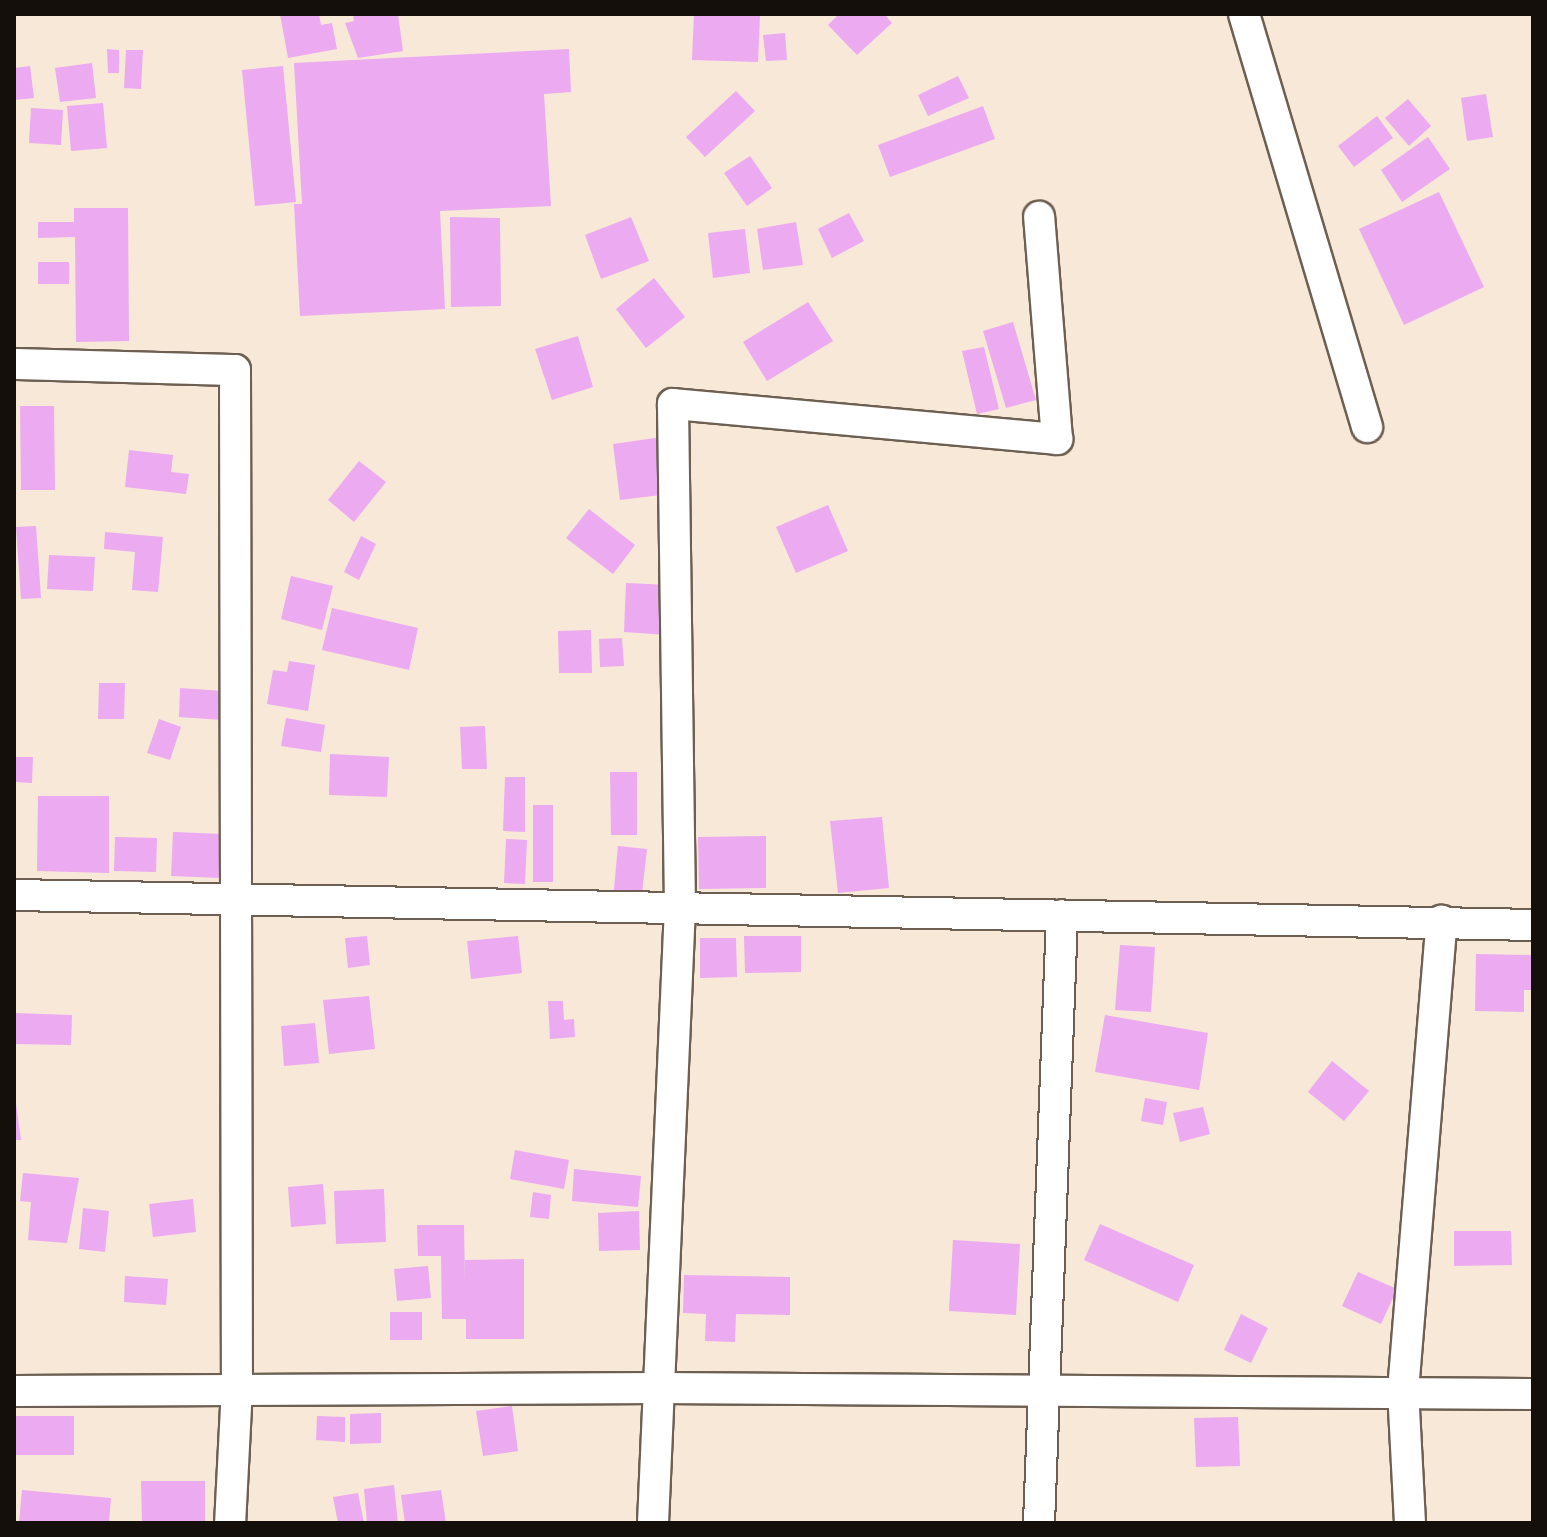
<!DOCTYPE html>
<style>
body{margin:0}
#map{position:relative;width:1547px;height:1537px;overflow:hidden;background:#f7e8d8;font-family:"Noto Serif",serif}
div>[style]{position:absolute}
.building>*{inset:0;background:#ecaaf1}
.roads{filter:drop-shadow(2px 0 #6d6052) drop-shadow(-2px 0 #6d6052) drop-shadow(0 2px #6d6052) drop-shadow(0 -2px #6d6052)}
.minor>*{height:30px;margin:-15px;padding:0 15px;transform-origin:15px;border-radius:15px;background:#fff}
span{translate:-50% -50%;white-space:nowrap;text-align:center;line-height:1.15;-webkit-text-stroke:8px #fff;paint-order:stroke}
.frame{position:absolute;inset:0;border:16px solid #140f0a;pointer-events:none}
</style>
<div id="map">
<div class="building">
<div style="clip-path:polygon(280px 14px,319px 14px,321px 25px,332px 23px,337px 49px,288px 58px)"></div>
<div style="clip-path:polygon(353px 14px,398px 14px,403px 51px,358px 58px,345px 23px,354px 21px)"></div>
<div style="clip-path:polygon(694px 14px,760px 14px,758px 62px,692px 60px)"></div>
<div style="clip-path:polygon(839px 14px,884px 14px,892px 23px,857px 55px,828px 25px)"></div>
<div style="clip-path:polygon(785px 33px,787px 60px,766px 61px,763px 35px)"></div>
<div style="clip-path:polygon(107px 49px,119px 50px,119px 73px,108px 73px)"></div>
<div style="clip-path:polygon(569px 49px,571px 92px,544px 94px,551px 206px,440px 211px,445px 309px,300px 316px,294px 204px,302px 204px,294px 63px)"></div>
<div style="clip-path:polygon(126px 50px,143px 50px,141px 89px,124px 88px)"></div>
<div style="clip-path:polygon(92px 63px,96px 98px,60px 102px,55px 68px)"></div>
<div style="clip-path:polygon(30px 66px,34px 98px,14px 100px,14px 68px)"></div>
<div style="clip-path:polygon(283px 66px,296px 202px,255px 206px,242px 70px)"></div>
<div style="clip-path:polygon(958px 76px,969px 98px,928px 116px,918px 95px)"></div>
<div style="clip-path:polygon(736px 91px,755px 111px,705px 157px,686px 137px)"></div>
<div style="clip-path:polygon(1486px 94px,1493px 137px,1467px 141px,1461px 98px)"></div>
<div style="clip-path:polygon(1408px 99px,1431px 126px,1409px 146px,1385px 118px)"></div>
<div style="clip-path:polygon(103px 103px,107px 148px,71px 151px,67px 106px)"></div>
<div style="clip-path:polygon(983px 106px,995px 139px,890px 177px,878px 145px)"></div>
<div style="clip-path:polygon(31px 108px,63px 110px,61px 145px,29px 143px)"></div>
<div style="clip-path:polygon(1377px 116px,1393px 138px,1354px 167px,1338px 146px)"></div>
<div style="clip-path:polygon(1428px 137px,1450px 169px,1402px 202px,1381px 170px)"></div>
<div style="clip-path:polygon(750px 156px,772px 188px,747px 206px,724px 173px)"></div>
<div style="clip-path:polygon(1439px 192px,1484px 287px,1404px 325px,1359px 229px)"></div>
<div style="clip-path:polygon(74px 208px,128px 208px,129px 341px,76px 342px,75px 237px,38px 238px,38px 222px,74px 222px)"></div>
<div style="clip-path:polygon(849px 213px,864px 241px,832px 258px,818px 229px)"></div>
<div style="clip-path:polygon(450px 217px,500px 218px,501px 306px,451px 307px)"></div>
<div style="clip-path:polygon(631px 217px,649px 261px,601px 279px,585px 235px)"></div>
<div style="clip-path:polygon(796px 222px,803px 265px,763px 270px,757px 229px)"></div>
<div style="clip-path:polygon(745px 229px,750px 273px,713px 278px,708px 233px)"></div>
<div style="clip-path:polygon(38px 262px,69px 262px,69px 284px,38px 284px)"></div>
<div style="clip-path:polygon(654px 278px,685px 317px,646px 348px,616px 309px)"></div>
<div style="clip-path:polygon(808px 302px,833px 341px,767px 381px,743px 342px)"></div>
<div style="clip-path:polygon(1013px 322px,1036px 400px,1006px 408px,983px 331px)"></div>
<div style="clip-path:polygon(578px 336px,593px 387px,552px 400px,535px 349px)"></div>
<div style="clip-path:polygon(984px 347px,999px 409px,977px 414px,962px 351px)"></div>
<div style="clip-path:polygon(20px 406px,54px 406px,55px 490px,21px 490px)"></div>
<div style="clip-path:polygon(662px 437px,669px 494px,620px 500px,613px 444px)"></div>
<div style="clip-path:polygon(129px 450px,173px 455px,171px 472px,189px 474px,186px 494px,125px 487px)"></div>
<div style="clip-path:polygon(359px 461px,386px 482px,354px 522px,328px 500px)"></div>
<div style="clip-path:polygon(828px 505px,848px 551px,796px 573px,776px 527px)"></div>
<div style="clip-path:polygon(589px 509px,635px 545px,613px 574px,566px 538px)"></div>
<div style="clip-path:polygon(36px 526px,41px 598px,21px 599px,16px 527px)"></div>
<div style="clip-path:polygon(105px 532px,163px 537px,158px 592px,132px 590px,135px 552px,104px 549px)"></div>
<div style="clip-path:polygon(361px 536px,376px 544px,359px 580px,344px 572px)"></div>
<div style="clip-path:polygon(49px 555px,95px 557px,93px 591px,47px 589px)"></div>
<div style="clip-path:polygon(291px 576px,333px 586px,322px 630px,281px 619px)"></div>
<div style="clip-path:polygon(626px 583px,669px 585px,667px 635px,624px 632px)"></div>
<div style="clip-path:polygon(332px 608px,418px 628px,409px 670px,322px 650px)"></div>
<div style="clip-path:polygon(591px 630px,592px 673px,559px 673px,558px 631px)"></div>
<div style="clip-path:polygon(622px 638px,624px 666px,600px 667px,599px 639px)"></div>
<div style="clip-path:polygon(289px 661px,315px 665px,308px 711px,267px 704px,273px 670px,287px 672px)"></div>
<div style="clip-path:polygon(99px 683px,125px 683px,124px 719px,98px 719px)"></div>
<div style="clip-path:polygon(180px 688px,224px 691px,223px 720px,179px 717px)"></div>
<div style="clip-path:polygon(286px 718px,325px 725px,321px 752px,281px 746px)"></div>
<div style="clip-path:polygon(159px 719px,181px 727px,170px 760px,147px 753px)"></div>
<div style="clip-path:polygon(485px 726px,487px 769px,462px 769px,460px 727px)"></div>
<div style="clip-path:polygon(330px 754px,389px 757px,387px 797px,329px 795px)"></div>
<div style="clip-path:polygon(14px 757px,33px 757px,32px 783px,14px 782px)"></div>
<div style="clip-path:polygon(610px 772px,637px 772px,637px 835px,611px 835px)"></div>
<div style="clip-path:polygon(505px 777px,525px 777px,525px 832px,503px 831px)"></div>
<div style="clip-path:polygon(38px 796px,109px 796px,109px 873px,37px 871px)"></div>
<div style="clip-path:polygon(533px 805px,553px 805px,553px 882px,533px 882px)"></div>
<div style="clip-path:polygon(882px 817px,889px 888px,838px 893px,830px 821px)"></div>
<div style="clip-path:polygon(173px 832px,223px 834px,221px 878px,171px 876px)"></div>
<div style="clip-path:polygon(766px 836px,766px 888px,699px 889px,698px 837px)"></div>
<div style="clip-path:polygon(115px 837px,157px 838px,156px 872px,114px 871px)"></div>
<div style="clip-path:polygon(506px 839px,527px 840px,525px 884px,504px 883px)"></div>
<div style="clip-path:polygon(618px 846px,647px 849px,641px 902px,613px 899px)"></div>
<div style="clip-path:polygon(367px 936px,370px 965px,348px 968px,345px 938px)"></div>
<div style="clip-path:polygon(518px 936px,522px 973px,471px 979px,467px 941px)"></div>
<div style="clip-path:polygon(744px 936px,801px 936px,801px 972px,745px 973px)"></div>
<div style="clip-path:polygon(700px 938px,736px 938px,737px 977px,700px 978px)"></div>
<div style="clip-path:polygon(1120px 945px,1155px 947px,1151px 1012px,1115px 1010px)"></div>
<div style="clip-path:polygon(1476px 954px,1533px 955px,1533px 990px,1524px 990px,1524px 1012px,1475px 1011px)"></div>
<div style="clip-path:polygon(369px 996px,375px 1049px,329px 1054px,323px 1000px)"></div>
<div style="clip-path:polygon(548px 1001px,563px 1001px,564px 1020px,574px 1019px,575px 1037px,550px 1039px)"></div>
<div style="clip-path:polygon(14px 1013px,72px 1015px,71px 1045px,14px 1044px)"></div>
<div style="clip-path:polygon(1105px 1015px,1208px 1033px,1199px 1090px,1095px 1072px)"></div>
<div style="clip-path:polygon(315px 1023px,319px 1063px,284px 1066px,281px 1026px)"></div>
<div style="clip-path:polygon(1332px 1061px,1369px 1091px,1344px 1121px,1308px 1092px)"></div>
<div style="clip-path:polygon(14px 1089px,21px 1140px,14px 1140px)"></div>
<div style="clip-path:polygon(1145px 1098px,1167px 1102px,1163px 1125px,1141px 1121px)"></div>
<div style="clip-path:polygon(1203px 1107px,1210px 1134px,1180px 1142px,1173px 1113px)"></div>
<div style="clip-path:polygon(515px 1150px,569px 1160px,564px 1189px,510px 1179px)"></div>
<div style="clip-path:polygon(574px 1169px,641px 1176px,638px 1207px,572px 1201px)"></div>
<div style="clip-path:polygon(23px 1173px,79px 1178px,67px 1243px,28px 1240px,31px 1202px,20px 1201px)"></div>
<div style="clip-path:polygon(323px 1184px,326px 1224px,291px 1227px,288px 1187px)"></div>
<div style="clip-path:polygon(384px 1189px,386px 1242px,336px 1244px,334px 1191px)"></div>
<div style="clip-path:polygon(533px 1192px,551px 1195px,549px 1219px,530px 1217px)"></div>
<div style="clip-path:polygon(193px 1199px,196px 1232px,153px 1237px,149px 1204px)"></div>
<div style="clip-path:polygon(83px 1208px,109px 1211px,105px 1252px,79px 1249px)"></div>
<div style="clip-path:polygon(639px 1211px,640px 1250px,599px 1251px,598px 1213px)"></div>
<div style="clip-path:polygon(1100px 1224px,1194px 1265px,1178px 1302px,1084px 1260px)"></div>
<div style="clip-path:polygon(417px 1225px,464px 1225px,465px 1281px,465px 1260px,524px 1259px,524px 1339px,466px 1339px,466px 1319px,442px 1319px,441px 1256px,418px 1256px)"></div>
<div style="clip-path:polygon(1454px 1231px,1511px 1231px,1512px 1265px,1454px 1266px)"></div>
<div style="clip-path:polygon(953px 1240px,1020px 1244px,1016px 1315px,949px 1311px)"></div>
<div style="clip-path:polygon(428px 1266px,431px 1298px,397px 1301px,394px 1269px)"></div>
<div style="clip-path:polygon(1358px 1272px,1397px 1289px,1381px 1324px,1342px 1306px)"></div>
<div style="clip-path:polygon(684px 1275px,790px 1277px,790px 1315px,736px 1314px,735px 1342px,705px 1341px,706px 1314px,683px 1313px)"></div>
<div style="clip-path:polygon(125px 1276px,168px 1279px,166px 1305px,124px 1302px)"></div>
<div style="clip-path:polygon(390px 1312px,422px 1312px,422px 1340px,390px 1340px)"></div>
<div style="clip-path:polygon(1241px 1314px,1268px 1328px,1251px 1363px,1224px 1350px)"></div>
<div style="clip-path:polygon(512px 1406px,518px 1451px,483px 1456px,476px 1411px)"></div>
<div style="clip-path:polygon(381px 1413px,381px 1443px,350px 1444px,350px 1414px)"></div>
<div style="clip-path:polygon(14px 1416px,74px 1416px,74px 1455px,14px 1455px)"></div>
<div style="clip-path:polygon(317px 1416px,345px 1417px,345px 1442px,316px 1440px)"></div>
<div style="clip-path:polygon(1238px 1417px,1240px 1466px,1196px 1467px,1194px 1418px)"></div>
<div style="clip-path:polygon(141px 1481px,205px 1481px,205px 1523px,142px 1523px)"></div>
<div style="clip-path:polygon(394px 1485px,398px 1523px,367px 1523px,364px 1489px)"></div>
<div style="clip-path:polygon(22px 1490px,111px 1498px,109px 1523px,19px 1523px)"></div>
<div style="clip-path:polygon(441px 1490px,446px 1523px,405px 1523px,401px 1495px)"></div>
<div style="clip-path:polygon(358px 1493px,364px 1523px,338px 1523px,333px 1497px)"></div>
</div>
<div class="roads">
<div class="minor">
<div style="left:1244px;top:14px;width:431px;rotate:73.4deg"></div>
<div style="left:14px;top:364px;width:221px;rotate:1.6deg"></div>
<div style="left:235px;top:370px;width:1017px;rotate:89.89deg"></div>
<div style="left:237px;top:1387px;width:136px;rotate:92.9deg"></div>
<div style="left:14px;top:895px;width:1519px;rotate:1.13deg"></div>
<div style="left:14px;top:1391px;width:646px;rotate:-0.27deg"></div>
<div style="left:660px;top:1388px;width:873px;rotate:0.39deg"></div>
<div style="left:653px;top:1523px;width:617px;rotate:-87.49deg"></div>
<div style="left:680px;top:907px;width:503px;rotate:-90.8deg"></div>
<div style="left:673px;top:404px;width:386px;rotate:5.2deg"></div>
<div style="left:1057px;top:439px;width:223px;rotate:-94.6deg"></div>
<div style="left:1039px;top:1523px;width:608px;rotate:-87.83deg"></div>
<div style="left:1410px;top:1523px;width:132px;rotate:-93deg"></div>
<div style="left:1403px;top:1391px;width:472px;rotate:-85.3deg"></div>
</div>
</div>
<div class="frame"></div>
</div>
